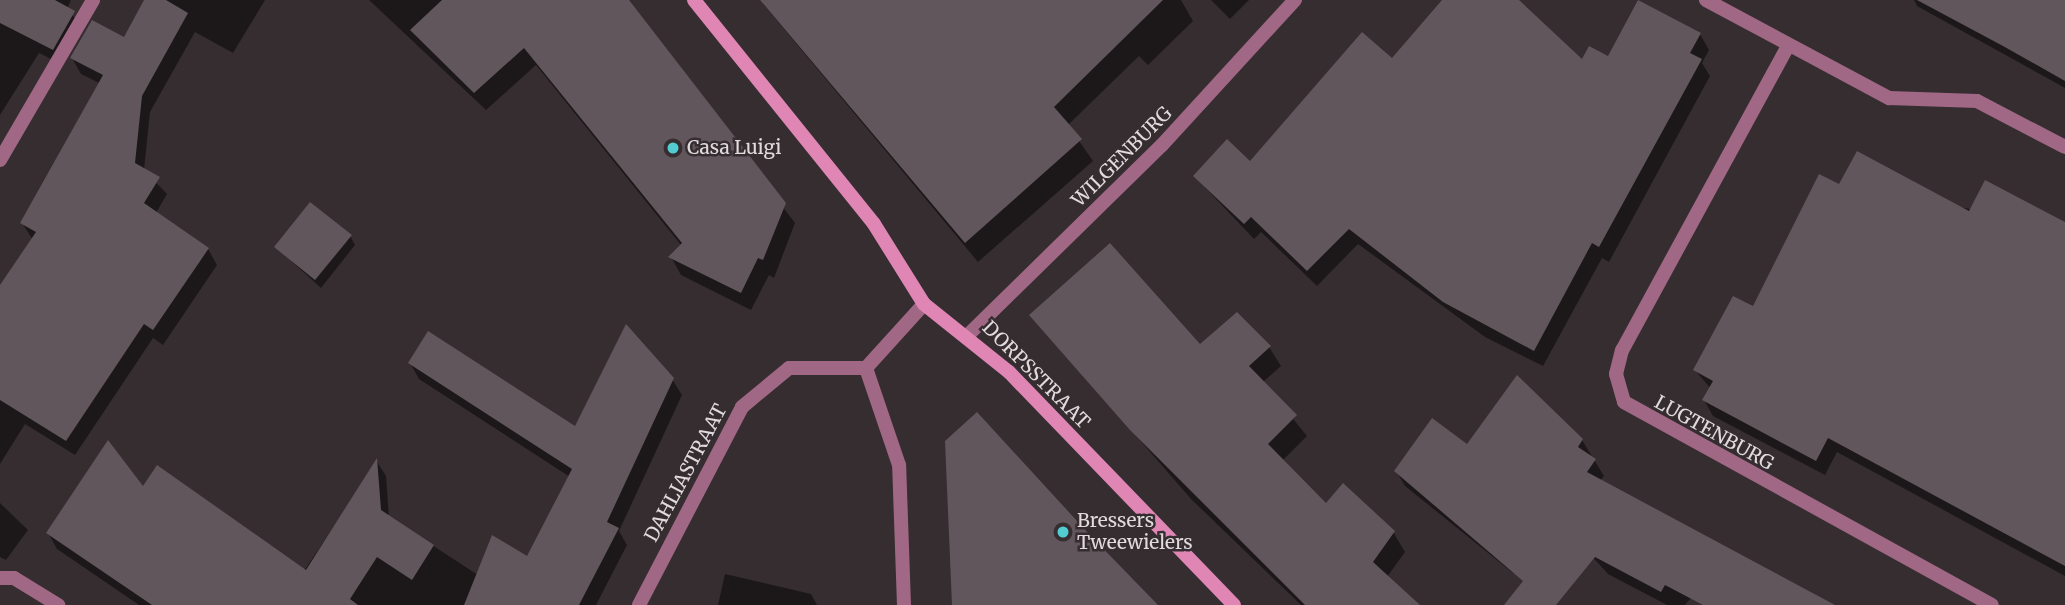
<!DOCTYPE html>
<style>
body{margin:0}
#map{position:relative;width:2065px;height:605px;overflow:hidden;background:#362d31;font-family:Merriweather,serif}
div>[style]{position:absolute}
.shadow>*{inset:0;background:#0007}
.building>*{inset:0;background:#61565b}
.street>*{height:14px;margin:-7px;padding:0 7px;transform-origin:7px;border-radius:7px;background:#a16885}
.secondary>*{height:14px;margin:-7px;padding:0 7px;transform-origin:7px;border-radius:7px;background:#e086b5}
.dots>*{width:19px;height:19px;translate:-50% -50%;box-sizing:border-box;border:4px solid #362d31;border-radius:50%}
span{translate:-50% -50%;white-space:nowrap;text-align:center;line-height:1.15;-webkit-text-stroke:5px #362d31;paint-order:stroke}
.poi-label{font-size:19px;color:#e1dbde}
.left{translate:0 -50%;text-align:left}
.street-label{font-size:19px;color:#e1dbde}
</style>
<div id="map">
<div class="shadow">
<div style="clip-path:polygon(0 0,71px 0,67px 9px,84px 29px,63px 65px,39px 53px,0 115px)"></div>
<div style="clip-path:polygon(146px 0,265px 0,233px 53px,195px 32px,150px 112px,144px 170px,167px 194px,156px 213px,208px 249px,217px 265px,163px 345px,153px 338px,75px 455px,25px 424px,0 464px,0 289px,33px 240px,22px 223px,101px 84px,81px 74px,72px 58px,124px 39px)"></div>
<div style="clip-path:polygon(369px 0,627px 0,795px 223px,774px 278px,769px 275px,751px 310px,681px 275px,671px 257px,681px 245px,536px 65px,486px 110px)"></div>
<div style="clip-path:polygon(760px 0,1181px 0,1193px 21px,1148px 65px,1139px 56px,1068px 125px,1093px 161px,978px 262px)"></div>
<div style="clip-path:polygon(1211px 0,1249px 0,1230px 19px)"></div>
<div style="clip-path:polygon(1444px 0,1516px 0,1582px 62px,1700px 34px,1709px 50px,1702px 63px,1710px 76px,1609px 262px,1602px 258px,1543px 366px,1485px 337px,1358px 244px,1317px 286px,1261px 232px,1254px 239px,1195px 177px,1250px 163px,1392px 60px)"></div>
<div style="clip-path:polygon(1914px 0,2065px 0,2065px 88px,1917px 6px)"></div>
<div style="clip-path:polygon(1840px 187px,2065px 225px,2065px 576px,1837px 452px,1825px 475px,1713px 416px,1704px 400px,1711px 389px,1695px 370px,1754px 309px)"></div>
<div style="clip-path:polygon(350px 236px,355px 245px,321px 288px,276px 247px)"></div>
<div style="clip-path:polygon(1031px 315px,1199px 347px,1269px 347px,1281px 366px,1263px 382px,1307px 436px,1282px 461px,1326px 506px,1393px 532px,1405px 552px,1387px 577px,1418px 605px,1301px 605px,1191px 499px)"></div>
<div style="clip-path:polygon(410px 363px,576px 428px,672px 379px,682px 395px,619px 531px,627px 545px,596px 605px,139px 605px,57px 549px,48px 533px,143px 489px,304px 571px,377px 462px,386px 476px,389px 517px,478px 575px,528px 558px,570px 477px,419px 379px)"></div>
<div style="clip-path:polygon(1582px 440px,1604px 476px,1600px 481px,1725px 558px,1685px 605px,1667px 605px,1608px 574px,1560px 521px,1513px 573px,1405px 486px,1396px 471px,1467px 446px)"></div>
<div style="clip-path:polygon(0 503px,28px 530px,6px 560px,0 557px)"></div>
<div style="clip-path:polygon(725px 574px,811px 594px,817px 605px,718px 605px)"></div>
</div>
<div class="building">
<div style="clip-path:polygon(0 0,55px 0,75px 11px,53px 50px,0 23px)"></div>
<div style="clip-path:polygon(144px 0,166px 0,188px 13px,142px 96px,135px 163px,160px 177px,144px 203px,209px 248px,153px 330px,144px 324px,66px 441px,0 400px,0 285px,36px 232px,20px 223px,103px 75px,70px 58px,92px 20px,124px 37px)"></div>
<div style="clip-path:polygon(442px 0,629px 0,786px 203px,763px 260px,758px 258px,741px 293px,668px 257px,682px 243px,524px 48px,474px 93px,410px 30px)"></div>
<div style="clip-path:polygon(760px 0,1163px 0,1054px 107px,1082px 139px,965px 243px)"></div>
<div style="clip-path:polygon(1442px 0,1519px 0,1582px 59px,1589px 46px,1608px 56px,1638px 0,1701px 33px,1690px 53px,1702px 59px,1599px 247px,1592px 243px,1534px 351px,1443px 302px,1349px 229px,1307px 271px,1251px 217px,1244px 224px,1193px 176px,1227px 139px,1250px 161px,1362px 32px,1392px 58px)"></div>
<div style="clip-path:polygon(1917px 0,2065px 0,2065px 81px,2003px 46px)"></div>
<div style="clip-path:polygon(1857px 151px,1969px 211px,1985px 180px,2065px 222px,2065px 566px,1828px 438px,1816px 461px,1702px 400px,1713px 381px,1693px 370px,1733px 296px,1753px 306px,1819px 174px,1839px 184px)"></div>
<div style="clip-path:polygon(310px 202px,352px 235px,315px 280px,274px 247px)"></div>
<div style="clip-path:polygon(1110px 243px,1200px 344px,1237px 312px,1271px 346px,1249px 366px,1297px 415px,1268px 444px,1326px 503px,1343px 483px,1395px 531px,1373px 562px,1420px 605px,1305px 605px,1130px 430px,1029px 315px)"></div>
<div style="clip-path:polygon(626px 324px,674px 378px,607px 522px,619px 528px,579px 605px,464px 605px,492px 535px,527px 556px,572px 469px,408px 363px,428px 331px,575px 426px)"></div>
<div style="clip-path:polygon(1517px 375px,1583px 439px,1578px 447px,1596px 459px,1587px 472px,1835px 605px,1703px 605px,1665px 585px,1661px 592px,1595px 557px,1556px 605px,1504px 605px,1523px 581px,1394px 471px,1432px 418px,1467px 444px)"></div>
<div style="clip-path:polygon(977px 412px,1089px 534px,1158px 605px,952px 605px,945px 441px)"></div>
<div style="clip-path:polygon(108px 440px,143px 486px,157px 465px,306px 570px,377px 458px,381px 510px,434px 545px,412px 580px,377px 557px,350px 599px,358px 605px,152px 605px,46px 533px)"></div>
</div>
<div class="street">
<div style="left:1706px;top:0;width:208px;rotate:28.2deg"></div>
<div style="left:1889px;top:98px;width:88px;rotate:2deg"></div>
<div style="left:1977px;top:101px;width:99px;rotate:27.6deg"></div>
<div style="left:1788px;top:46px;width:346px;rotate:118.6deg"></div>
<div style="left:1622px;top:350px;width:25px;rotate:104deg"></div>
<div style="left:1616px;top:374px;width:29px;rotate:74deg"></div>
<div style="left:1624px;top:402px;width:420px;rotate:28.9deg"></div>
<div style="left:0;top:160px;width:185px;rotate:-59.8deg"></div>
<div style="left:969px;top:334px;width:270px;rotate:-44.4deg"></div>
<div style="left:1162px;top:145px;width:197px;rotate:-47.5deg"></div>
<div style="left:0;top:578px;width:14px"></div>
<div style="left:14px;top:578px;width:52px;rotate:31.5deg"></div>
<div style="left:639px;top:605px;width:223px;rotate:-62.5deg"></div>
<div style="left:742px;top:407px;width:61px;rotate:-39.7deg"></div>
<div style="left:789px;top:368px;width:77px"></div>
<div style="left:904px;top:605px;width:140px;rotate:-92deg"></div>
<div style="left:899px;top:465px;width:102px;rotate:-108.8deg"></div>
<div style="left:866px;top:368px;width:86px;rotate:-47.8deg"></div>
</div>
<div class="secondary">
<div style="left:694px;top:0;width:287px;rotate:51.2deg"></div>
<div style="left:874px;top:224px;width:94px;rotate:58deg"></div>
<div style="left:924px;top:304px;width:109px;rotate:38.7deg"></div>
<div style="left:1009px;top:372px;width:324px;rotate:46deg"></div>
</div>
<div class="dots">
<div style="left:673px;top:148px;background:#52ccd1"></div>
<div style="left:1063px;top:532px;background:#52ccd1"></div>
</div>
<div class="poi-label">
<span class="left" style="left:687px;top:148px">Casa Luigi</span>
<span class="left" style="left:1077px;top:532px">Bressers<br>Tweewielers</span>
</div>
<div class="street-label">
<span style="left:1122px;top:157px;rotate:-45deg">WILGENBURG</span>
<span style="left:1036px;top:375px;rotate:45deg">DORPSSTRAAT</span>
<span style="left:1714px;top:433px;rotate:29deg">LUGTENBURG</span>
<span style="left:686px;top:473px;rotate:-62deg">DAHLIASTRAAT</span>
</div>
</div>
